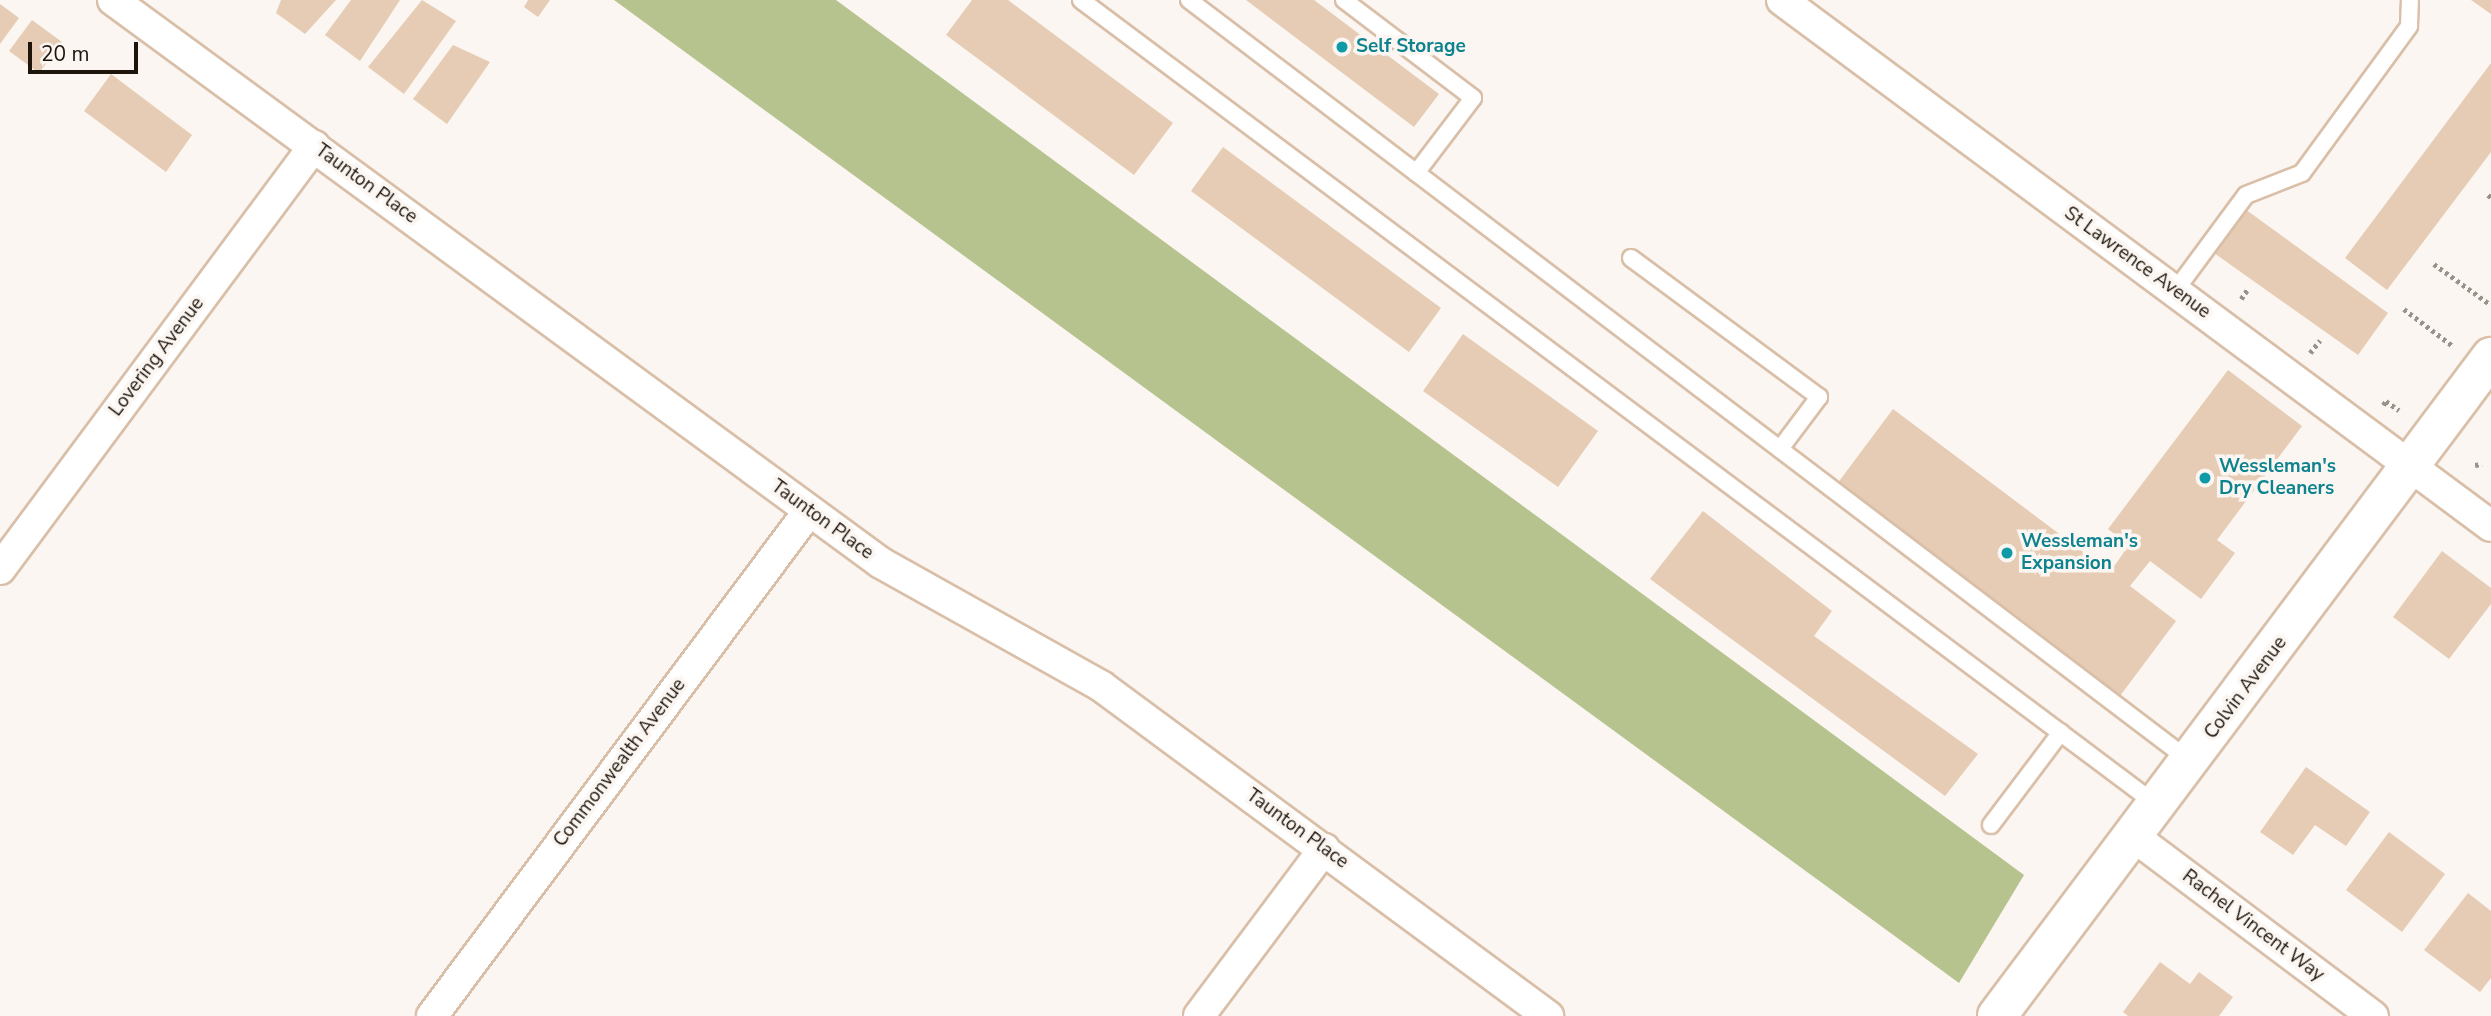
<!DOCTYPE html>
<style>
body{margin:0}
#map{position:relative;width:2491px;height:1016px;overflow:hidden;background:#fbf6f1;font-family:"Nunito Sans",sans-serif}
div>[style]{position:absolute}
.forest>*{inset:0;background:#b6c38e}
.building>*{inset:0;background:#e6ccb4}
.path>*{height:4.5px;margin-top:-2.25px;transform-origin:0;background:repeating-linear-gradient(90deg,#99928b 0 3.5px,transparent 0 7px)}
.roads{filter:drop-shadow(2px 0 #d9bfa8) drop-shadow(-2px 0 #d9bfa8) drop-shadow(0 2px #d9bfa8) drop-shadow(0 -2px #d9bfa8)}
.service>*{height:16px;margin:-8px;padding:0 8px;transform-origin:8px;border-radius:8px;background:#fff}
.minor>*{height:30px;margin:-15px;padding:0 15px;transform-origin:15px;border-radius:15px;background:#fff}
.tertiary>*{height:38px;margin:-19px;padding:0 19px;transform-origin:19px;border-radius:19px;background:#fff}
.dots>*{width:19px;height:19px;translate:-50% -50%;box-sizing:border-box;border:4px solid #fbf6f1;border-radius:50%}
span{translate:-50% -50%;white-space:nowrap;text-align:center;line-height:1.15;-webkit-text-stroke:7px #fbf6f1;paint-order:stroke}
.culture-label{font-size:19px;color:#0d838f;font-weight:700}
.left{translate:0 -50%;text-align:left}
.street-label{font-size:19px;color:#1d140c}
.scale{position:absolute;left:28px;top:42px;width:110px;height:32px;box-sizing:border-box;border:4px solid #1d140c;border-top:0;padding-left:9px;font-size:21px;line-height:24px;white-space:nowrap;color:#1d140c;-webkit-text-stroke:5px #fbf6f1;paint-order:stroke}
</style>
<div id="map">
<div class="forest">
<div style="clip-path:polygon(614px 0,836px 0,2024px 875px,1959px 983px)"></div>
</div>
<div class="building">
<div style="clip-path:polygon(281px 0,336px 0,305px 34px,276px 13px)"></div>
<div style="clip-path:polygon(351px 0,400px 0,360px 61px,325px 35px)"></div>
<div style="clip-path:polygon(422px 0,456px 21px,404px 94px,368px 67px)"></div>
<div style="clip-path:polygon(528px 0,550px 0,538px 17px,524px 7px)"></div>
<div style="clip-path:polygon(972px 0,1008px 0,1173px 123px,1134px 175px,946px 35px)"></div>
<div style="clip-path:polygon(1246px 0,1314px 0,1439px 94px,1414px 127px)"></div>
<div style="clip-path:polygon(2471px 0,2491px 0,2491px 14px)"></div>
<div style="clip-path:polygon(0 4px,19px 18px,0 44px)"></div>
<div style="clip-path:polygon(32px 20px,62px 42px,39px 73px,9px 51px)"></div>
<div style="clip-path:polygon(453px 45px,490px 62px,447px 124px,413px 99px)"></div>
<div style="clip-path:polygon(2491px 63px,2491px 152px,2387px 290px,2345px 258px)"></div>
<div style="clip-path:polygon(111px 74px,192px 135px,166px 172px,84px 111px)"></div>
<div style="clip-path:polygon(1223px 147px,1441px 308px,1409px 352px,1191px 191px)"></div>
<div style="clip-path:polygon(2245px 209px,2388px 313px,2358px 355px,2214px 253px)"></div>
<div style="clip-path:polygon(1463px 334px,1598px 431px,1558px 487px,1423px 391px)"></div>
<div style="clip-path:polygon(2228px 370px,2302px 426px,2217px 540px,2235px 553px,2201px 599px,2150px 561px,2130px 586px,2176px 621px,2120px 696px,1837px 484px,1893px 409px,2110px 572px,2129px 545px,2108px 529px)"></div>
<div style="clip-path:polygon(1703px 511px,1832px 611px,1814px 636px,1978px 754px,1945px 796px,1650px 579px)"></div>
<div style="clip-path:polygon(2442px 551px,2491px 588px,2491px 604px,2449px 659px,2393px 617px)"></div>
<div style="clip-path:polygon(2306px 767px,2370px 812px,2346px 846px,2315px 825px,2293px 855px,2260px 832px)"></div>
<div style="clip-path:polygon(2389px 832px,2445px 874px,2402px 932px,2346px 890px)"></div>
<div style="clip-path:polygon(2468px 893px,2491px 911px,2491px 978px,2480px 992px,2424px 950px)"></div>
<div style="clip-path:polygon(2160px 962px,2190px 984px,2199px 972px,2233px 997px,2219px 1016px,2128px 1016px,2123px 1012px)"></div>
</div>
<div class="path">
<div style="left:2488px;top:195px;width:4px;rotate:34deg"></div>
<div style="left:2434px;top:264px;width:70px;rotate:35.7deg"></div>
<div style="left:2241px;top:299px;width:11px;rotate:-56deg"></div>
<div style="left:2404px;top:309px;width:61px;rotate:37.1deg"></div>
<div style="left:2310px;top:353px;width:16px;rotate:-52deg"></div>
<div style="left:2383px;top:405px;width:5px;rotate:-53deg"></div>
<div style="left:2386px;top:401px;width:16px;rotate:35deg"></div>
<div style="left:2475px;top:465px;width:7px;rotate:-8deg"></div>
</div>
<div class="roads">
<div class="service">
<div style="left:1081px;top:0;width:1344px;rotate:36.8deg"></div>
<div style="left:1189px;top:0;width:1257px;rotate:37.24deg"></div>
<div style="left:1344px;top:0;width:162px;rotate:37.2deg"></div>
<div style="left:1473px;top:98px;width:94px;rotate:127.2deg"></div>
<div style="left:1631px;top:258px;width:234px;rotate:36.5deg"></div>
<div style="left:1819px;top:397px;width:65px;rotate:126.9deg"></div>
<div style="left:2175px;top:291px;width:119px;rotate:-53.5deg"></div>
<div style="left:2246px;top:195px;width:60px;rotate:-21.4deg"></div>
<div style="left:2302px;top:173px;width:182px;rotate:-53.9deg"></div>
<div style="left:2409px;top:26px;width:26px;rotate:-88deg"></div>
<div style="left:1991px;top:825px;width:116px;rotate:-53deg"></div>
</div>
<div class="minor">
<div style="left:113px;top:0;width:952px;rotate:36.24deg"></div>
<div style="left:881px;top:563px;width:252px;rotate:29.2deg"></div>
<div style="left:1101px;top:686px;width:556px;rotate:36.44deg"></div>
<div style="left:1782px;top:0;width:883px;rotate:36.57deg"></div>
<div style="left:0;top:569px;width:527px;rotate:-53.41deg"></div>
<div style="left:2133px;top:836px;width:300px;rotate:36.9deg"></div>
<div style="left:432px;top:1016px;width:630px;rotate:-53.26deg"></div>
<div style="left:1199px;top:1016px;width:209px;rotate:-53.2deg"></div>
</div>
<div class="tertiary">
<div style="left:1997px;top:1016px;width:824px;rotate:-53.14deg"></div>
</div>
</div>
<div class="dots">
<div style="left:1342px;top:47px;background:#0f9aa8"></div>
<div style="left:2205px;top:478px;background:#0f9aa8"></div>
<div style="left:2007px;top:553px;background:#0f9aa8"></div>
</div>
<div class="culture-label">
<span class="left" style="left:1356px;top:47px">Self Storage</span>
<span class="left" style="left:2219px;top:478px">Wessleman's<br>Dry Cleaners</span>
<span class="left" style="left:2021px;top:553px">Wessleman's<br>Expansion</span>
</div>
<div class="street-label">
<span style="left:366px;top:184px;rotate:36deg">Taunton Place</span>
<span style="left:2137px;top:263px;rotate:36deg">St Lawrence Avenue</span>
<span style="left:157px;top:357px;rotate:-53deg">Lovering Avenue</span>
<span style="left:822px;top:520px;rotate:36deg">Taunton Place</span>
<span style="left:2246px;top:688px;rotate:-53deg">Colvin Avenue</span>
<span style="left:620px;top:763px;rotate:-53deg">Commonwealth Avenue</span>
<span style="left:1297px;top:829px;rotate:36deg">Taunton Place</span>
<span style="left:2253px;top:926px;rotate:37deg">Rachel Vincent Way</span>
</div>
<div class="scale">20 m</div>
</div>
